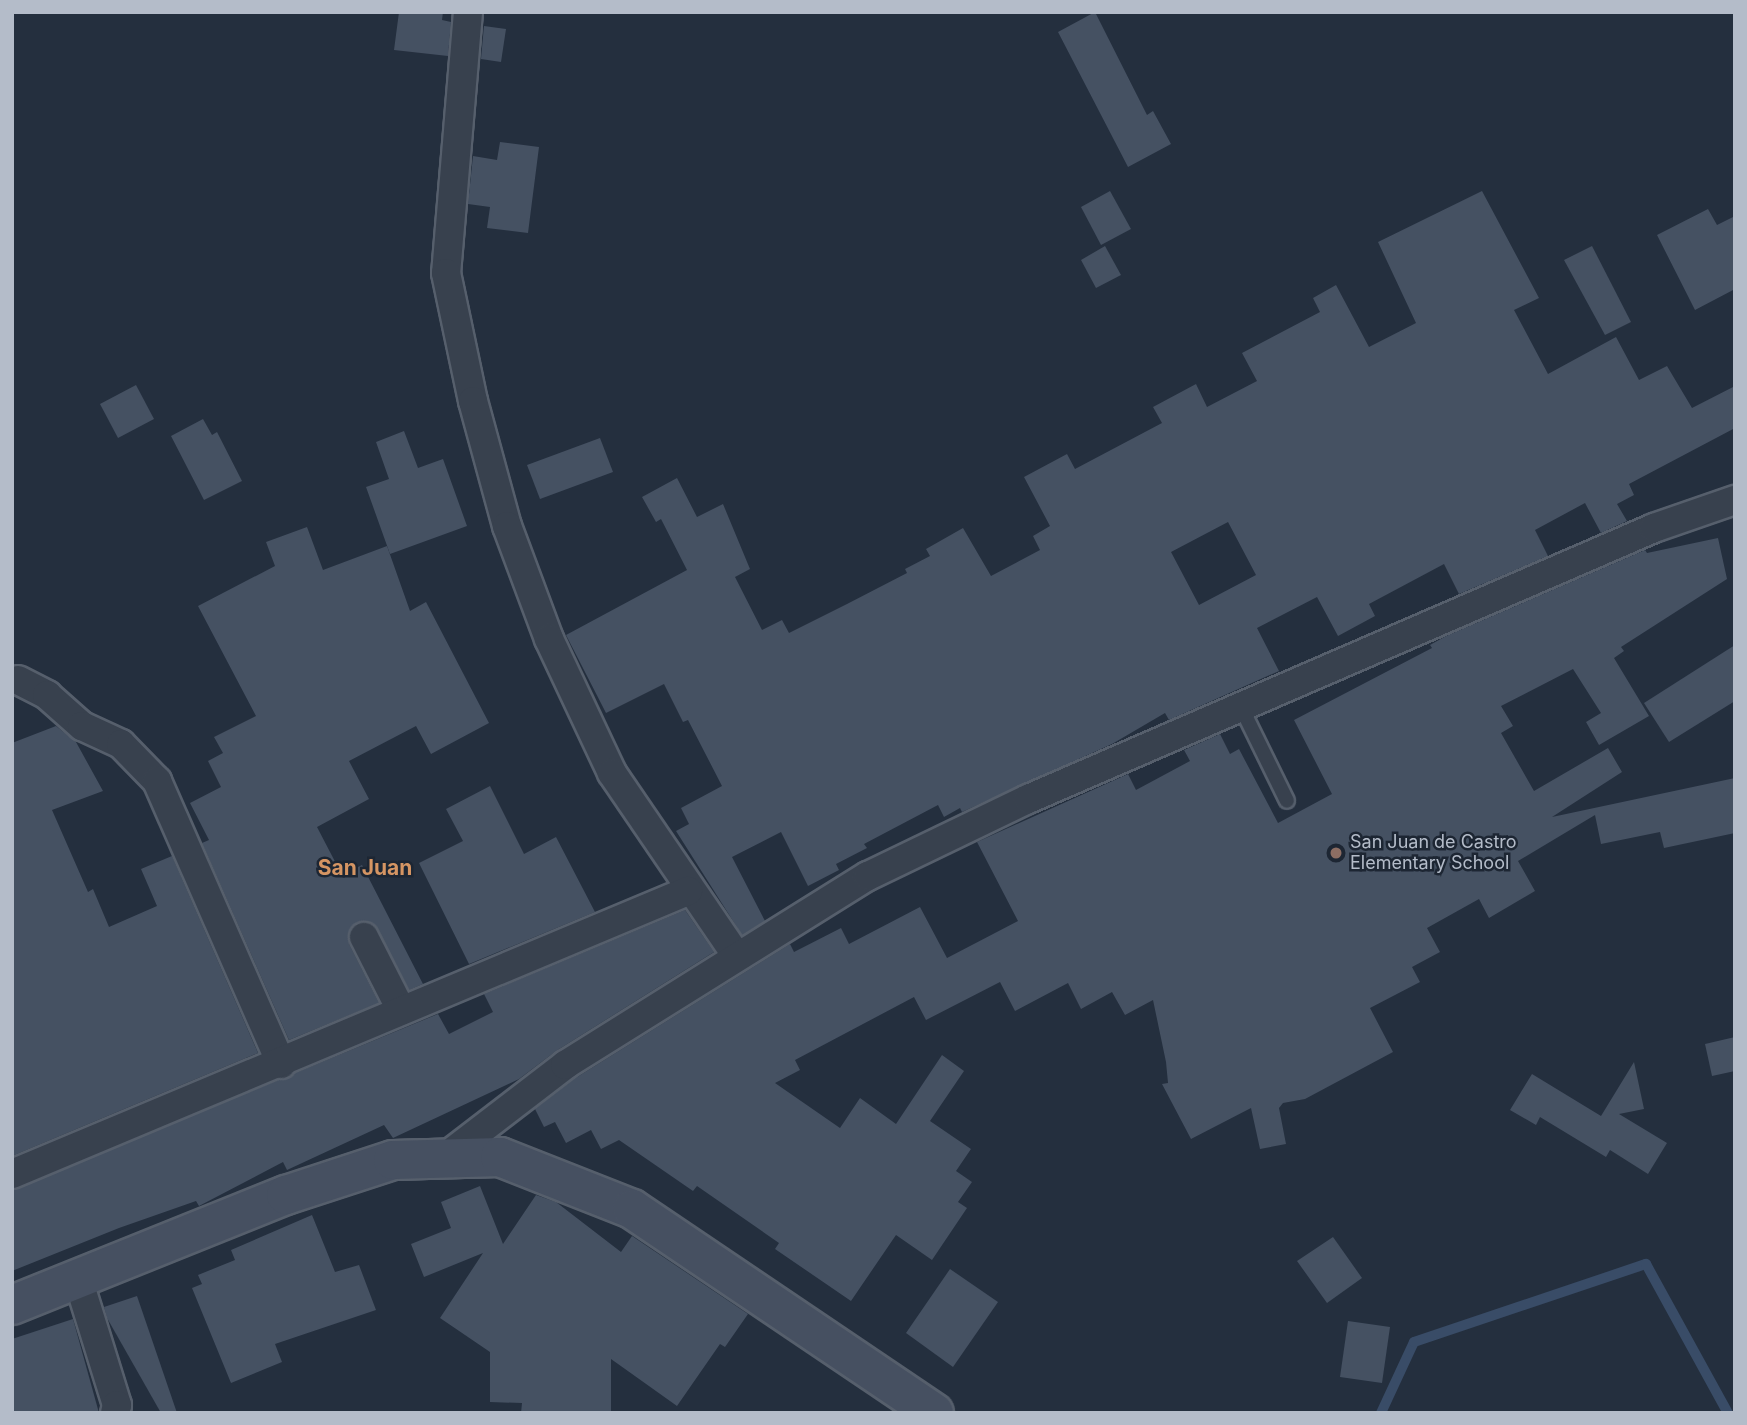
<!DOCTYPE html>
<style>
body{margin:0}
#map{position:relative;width:1747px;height:1425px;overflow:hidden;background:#242f3e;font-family:Inter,sans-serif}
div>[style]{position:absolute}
.stream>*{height:10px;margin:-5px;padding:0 5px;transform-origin:5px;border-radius:5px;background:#394c67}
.building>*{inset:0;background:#455162}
.roads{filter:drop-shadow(2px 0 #565f6c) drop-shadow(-2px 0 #565f6c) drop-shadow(0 2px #565f6c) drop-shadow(0 -2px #565f6c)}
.lane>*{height:14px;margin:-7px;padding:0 7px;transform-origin:7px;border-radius:7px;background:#38414e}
.street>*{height:28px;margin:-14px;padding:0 14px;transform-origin:14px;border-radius:14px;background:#38414e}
.secondary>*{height:38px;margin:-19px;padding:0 19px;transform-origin:19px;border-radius:19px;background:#465061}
.dots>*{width:19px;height:19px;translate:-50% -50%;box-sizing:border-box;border:4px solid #1d2633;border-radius:50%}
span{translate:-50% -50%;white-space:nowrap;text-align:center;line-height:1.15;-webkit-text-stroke:5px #1d2633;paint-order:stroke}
.poi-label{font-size:18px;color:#b4bcc9}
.left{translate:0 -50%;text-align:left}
.quarter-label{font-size:21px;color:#d59563;font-weight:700}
.frame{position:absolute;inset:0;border:14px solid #b4bcc9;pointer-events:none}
</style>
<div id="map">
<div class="stream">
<div style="left:1381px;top:1413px;width:78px;rotate:-65.1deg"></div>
<div style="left:1414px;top:1342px;width:245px;rotate:-18.6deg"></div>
<div style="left:1646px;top:1264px;width:170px;rotate:61.2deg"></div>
</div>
<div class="building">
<div style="clip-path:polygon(399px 12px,443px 12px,442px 20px,451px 22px,448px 56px,394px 50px)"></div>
<div style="clip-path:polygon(1095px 12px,1147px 115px,1153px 111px,1171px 144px,1128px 167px,1058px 32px)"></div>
<div style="clip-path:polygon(484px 26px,506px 29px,501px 62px,481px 59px)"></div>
<div style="clip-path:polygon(500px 142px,539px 147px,528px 233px,487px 228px,490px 207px,468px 204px,473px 156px,497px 160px)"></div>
<div style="clip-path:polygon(1110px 191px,1131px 229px,1101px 245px,1081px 207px)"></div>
<div style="clip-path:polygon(evenodd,1482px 191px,1539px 298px,1514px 310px,1548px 374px,1616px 337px,1639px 380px,1667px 366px,1692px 408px,1735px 386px,1735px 428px,1629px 484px,1634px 495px,1617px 504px,1627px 521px,1601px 533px,1585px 503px,1535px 530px,1548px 556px,1459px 594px,1444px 564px,1369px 604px,1375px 616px,1338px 636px,1317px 597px,1257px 628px,1279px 671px,1169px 720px,1165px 713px,1112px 744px,962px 812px,960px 808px,944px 817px,938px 805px,864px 844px,867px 848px,836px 864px,839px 870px,808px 886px,781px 832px,732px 857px,765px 921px,742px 935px,676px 831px,689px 824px,681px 808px,722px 786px,688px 720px,683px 722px,664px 684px,606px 713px,566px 635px,687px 570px,661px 519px,656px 522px,642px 497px,677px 478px,697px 517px,723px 504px,750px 569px,735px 577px,762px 630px,782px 620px,789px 633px,847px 604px,907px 573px,905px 569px,930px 556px,926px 549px,963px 528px,991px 576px,1040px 550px,1033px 536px,1050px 526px,1024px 477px,1067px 454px,1075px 469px,1162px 423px,1153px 407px,1196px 384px,1207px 407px,1257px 381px,1242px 353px,1320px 312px,1313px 298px,1336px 285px,1369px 347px,1416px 323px,1378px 242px,1482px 191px,1228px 522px,1256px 575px,1199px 605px,1171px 552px,1228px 522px)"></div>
<div style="clip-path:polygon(1708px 209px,1717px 225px,1735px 216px,1735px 289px,1695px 310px,1657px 235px)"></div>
<div style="clip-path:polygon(1105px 246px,1121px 275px,1096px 288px,1081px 260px)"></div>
<div style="clip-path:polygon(1592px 246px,1631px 322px,1605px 335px,1564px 260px)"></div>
<div style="clip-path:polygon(136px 385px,154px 419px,118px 438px,100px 404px)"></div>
<div style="clip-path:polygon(203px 419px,212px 435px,217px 432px,242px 481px,204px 500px,171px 436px)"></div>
<div style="clip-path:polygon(404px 431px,418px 468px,443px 459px,467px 526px,390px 554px,366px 487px,389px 479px,376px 442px)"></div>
<div style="clip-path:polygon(600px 438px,613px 472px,540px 499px,527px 465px)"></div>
<div style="clip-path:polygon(307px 527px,323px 570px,387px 546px,410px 611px,426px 602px,489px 723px,431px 754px,416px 726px,349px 761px,369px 799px,317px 827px,342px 875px,362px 865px,423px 984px,409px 990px,378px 929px,372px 923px,357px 922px,350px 929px,349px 944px,379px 1003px,289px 1040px,202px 843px,209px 840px,190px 803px,221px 787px,208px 761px,223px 753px,214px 737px,256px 716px,198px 606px,275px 566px,266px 542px)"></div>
<div style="clip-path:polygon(1718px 538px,1727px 579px,1621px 647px,1624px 651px,1614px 658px,1649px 716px,1599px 745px,1586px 722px,1601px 713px,1573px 669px,1501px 706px,1513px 726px,1501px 733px,1534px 791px,1608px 748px,1622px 772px,1552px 817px,1735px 778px,1735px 833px,1664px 848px,1660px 832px,1601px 844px,1595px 815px,1518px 861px,1535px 891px,1489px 918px,1479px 899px,1427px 928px,1440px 952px,1412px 967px,1420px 982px,1370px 1008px,1393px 1052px,1305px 1099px,1283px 1103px,1279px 1108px,1286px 1144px,1260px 1149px,1251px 1108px,1191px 1139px,1162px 1084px,1168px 1083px,1166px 1062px,1153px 1000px,1125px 1015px,1112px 992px,1081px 1009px,1068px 983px,1015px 1011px,1000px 982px,926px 1020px,914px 997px,795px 1060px,800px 1070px,775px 1083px,840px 1128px,860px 1098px,896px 1124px,942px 1055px,964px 1071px,930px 1121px,971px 1149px,956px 1171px,972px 1182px,958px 1202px,967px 1208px,932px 1260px,896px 1235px,851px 1301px,775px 1249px,779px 1243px,697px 1186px,693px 1191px,619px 1140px,601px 1149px,591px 1130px,566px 1143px,555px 1122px,544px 1127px,535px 1109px,574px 1079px,790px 944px,794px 952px,841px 928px,849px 944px,920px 907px,947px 958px,1018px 921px,977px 842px,1128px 774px,1136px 790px,1190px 761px,1184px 750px,1220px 734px,1230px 754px,1239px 749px,1278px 823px,1332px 794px,1294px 720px,1432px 648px,1430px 645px,1446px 636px,1645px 550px,1647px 553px)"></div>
<div style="clip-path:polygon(1735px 645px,1735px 701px,1669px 742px,1644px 703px)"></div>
<div style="clip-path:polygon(56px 726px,76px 742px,103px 791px,52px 810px,88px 892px,93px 889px,109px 927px,157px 906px,141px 869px,172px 856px,258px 1053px,12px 1156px,12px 743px)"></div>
<div style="clip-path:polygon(490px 786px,524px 854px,556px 837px,595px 912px,469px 964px,419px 863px,463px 841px,446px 809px)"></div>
<div style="clip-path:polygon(685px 910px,714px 952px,556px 1051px,519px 1079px,393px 1138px,384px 1125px,287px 1170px,283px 1162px,199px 1206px,196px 1201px,119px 1228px,12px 1271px,12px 1190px,438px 1014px,449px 1034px,493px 1012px,484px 994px)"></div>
<div style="clip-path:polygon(1735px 1037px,1735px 1071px,1712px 1076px,1705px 1044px)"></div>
<div style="clip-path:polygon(1634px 1062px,1644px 1109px,1619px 1114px,1667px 1143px,1648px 1174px,1610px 1150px,1606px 1157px,1540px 1117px,1536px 1125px,1510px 1110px,1532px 1074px,1601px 1116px)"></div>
<div style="clip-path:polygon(480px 1186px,503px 1244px,536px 1195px,556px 1202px,621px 1252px,632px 1236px,748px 1314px,725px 1347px,720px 1344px,677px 1406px,611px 1359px,611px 1413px,521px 1413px,522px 1403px,490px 1402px,490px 1352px,440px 1318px,483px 1253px,424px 1277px,411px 1244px,451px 1228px,441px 1202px)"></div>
<div style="clip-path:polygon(312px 1215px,335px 1272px,359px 1265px,376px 1310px,275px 1344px,282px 1362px,231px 1383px,192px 1288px,202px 1284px,198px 1275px,235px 1260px,231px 1250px)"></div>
<div style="clip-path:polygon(1333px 1237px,1362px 1278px,1327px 1303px,1297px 1261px)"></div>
<div style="clip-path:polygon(950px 1269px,998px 1302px,953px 1367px,906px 1333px)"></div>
<div style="clip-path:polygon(137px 1296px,150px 1334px,177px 1413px,161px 1413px,107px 1318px,104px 1307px)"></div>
<div style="clip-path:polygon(73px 1319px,99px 1413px,12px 1413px,12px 1339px)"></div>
<div style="clip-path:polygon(1348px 1321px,1390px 1327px,1382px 1383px,1340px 1377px)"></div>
</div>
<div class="roads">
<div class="lane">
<div style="left:1242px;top:709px;width:102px;rotate:63.9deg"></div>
</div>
<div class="street">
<div style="left:468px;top:12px;width:262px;rotate:94.8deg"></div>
<div style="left:446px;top:273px;width:131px;rotate:78.1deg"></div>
<div style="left:473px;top:401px;width:130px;rotate:74.8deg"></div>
<div style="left:507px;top:526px;width:121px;rotate:69.6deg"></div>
<div style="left:549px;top:639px;width:148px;rotate:64.8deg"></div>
<div style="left:612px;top:773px;width:220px;rotate:55.7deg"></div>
<div style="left:18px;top:680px;width:33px;rotate:27deg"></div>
<div style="left:47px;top:695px;width:47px;rotate:41.5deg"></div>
<div style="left:82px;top:726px;width:43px;rotate:24.8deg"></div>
<div style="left:121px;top:744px;width:52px;rotate:45.8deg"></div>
<div style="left:157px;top:781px;width:309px;rotate:66.3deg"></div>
<div style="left:364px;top:937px;width:82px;rotate:63.1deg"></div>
<div style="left:444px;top:1158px;width:153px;rotate:-37.5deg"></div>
<div style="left:565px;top:1065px;width:357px;rotate:-32deg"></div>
<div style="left:868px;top:876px;width:178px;rotate:-25.7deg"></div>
<div style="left:1028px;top:799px;width:682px;rotate:-23.41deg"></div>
<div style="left:1654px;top:528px;width:86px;rotate:-19.1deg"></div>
<div style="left:12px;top:1174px;width:733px;rotate:-22.72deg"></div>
<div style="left:78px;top:1279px;width:132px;rotate:72.8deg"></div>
<div style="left:117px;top:1405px;width:8px;rotate:104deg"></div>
</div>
<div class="secondary">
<div style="left:12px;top:1305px;width:295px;rotate:-21.9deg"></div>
<div style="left:286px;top:1195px;width:113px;rotate:-18.1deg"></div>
<div style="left:393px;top:1160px;width:107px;rotate:-1.6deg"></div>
<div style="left:500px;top:1157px;width:142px;rotate:21.5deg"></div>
<div style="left:632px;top:1209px;width:364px;rotate:34deg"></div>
</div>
</div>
<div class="dots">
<div style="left:1336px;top:853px;background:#8d6e63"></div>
</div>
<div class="poi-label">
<span class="left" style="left:1350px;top:853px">San Juan de Castro<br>Elementary School</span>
</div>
<div class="quarter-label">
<span style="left:365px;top:868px">San Juan</span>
</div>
<div class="frame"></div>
</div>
